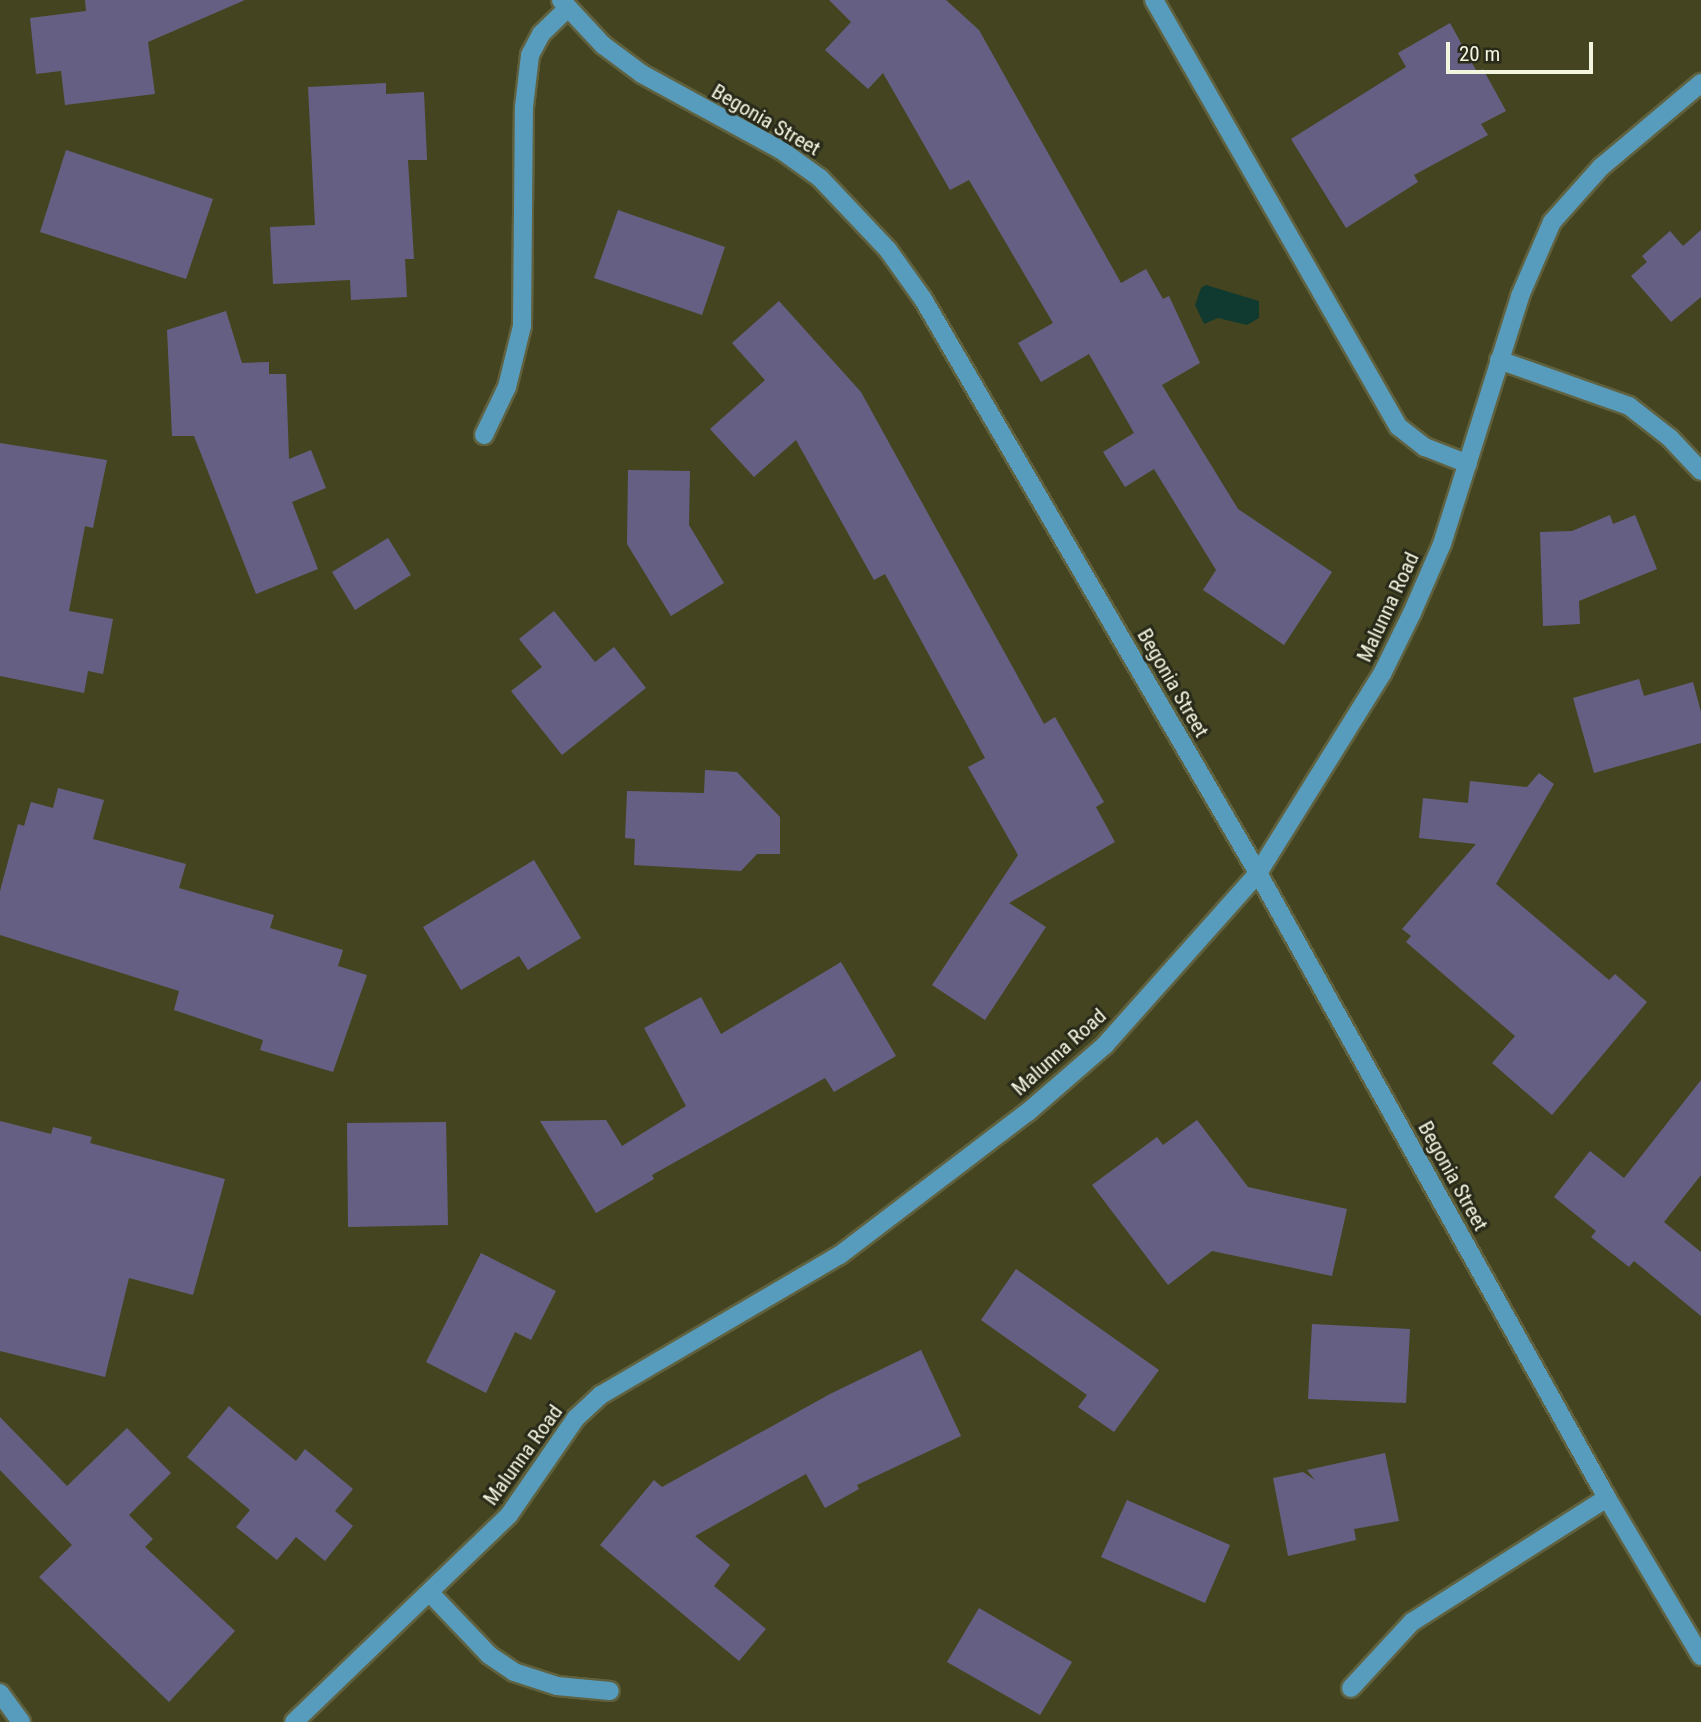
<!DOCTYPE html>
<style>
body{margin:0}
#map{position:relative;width:1701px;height:1722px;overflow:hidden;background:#444520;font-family:"Roboto Condensed",sans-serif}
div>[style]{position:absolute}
.water>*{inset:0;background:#103a2f}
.building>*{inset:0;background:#656083}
.roads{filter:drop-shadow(2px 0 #60613f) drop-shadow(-2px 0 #60613f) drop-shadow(0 2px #60613f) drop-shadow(0 -2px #60613f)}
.minor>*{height:18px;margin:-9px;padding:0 9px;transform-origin:9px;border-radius:9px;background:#589cbd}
span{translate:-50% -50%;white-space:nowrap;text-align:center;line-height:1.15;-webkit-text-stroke:6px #292a1a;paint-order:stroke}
.street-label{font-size:21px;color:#f3f5df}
.scale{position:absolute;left:1446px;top:42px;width:147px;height:32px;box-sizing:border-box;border:4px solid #f3f5df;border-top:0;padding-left:9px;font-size:21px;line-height:24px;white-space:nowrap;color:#f3f5df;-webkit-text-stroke:5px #292a1a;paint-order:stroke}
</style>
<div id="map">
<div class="water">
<div style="clip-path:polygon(1206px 285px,1259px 301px,1259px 318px,1247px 325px,1218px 318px,1204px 324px,1195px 305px,1201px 288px)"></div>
</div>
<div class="building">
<div style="clip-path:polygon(85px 0,245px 0,148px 42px,155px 94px,65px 105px,61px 71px,36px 74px,30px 18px,86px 11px)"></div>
<div style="clip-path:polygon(829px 0,946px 0,979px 30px,1121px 283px,1146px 269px,1163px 299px,1169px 296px,1200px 363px,1162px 385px,1238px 509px,1332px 572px,1284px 645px,1203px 590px,1216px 570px,1154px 469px,1125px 487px,1103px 452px,1134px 433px,1089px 354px,1041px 382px,1018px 343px,1053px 323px,969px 180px,950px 190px,883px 73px,868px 89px,825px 50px,851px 22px)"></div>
<div style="clip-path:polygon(1450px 23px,1477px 72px,1483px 69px,1506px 111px,1481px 124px,1488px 135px,1414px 175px,1418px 182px,1346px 228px,1291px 139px,1406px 67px,1398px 53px)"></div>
<div style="clip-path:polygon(386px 83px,386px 94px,424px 92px,427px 160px,408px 160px,414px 259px,405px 259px,407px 297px,351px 300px,350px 280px,273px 284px,270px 227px,315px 225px,308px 87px)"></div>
<div style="clip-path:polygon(66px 150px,213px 199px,186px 279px,40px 232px)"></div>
<div style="clip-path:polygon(618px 210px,725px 247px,702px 315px,594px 278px)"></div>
<div style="clip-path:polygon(1701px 230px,1701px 297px,1671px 322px,1631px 276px,1647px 262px,1642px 256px,1670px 231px,1683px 246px)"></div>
<div style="clip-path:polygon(779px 301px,861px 392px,1044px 724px,1055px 717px,1104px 802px,1096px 807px,1115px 842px,1009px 903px,1046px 927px,985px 1020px,932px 985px,1018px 855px,968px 767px,985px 758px,885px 574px,874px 580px,796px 440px,754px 477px,710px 429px,765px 380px,732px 343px)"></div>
<div style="clip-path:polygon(226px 311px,242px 363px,269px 362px,269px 374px,286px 374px,289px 459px,311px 450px,326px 488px,292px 502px,318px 569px,256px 594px,194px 436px,172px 436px,167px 330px)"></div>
<div style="clip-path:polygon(0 443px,107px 460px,93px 528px,85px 526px,69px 611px,113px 619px,103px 674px,88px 671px,84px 693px,0 676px)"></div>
<div style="clip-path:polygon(628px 470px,690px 471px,689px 525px,724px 583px,671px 616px,627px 544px)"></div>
<div style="clip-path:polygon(1610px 515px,1613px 524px,1635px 515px,1657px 569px,1579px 601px,1580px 624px,1543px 626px,1540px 532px,1572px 531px)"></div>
<div style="clip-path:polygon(388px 538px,411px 575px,355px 610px,332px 572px)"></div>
<div style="clip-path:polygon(554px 611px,595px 662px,614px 647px,646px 688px,562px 755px,511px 691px,542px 667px,519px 639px)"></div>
<div style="clip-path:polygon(1639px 679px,1644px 696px,1693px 682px,1701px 712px,1701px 743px,1594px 773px,1573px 698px)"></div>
<div style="clip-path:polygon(705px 770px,737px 772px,780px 817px,780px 854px,757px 854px,741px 871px,634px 865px,635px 839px,625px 838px,627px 791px,704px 793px)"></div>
<div style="clip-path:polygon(1539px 773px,1554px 784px,1496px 884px,1609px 980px,1615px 974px,1647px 1002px,1552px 1115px,1492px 1063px,1515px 1036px,1406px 942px,1411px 936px,1402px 929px,1476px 844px,1419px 838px,1423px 798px,1468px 803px,1470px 781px,1527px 787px)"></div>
<div style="clip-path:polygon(58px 788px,104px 800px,93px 839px,186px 864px,179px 888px,274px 915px,270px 928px,343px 950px,338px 966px,367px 975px,333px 1072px,260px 1050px,263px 1040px,174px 1010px,179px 991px,0 935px,0 891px,18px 824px,24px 826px,31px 802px,53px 808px)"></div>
<div style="clip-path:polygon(534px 860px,581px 938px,528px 970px,519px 956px,461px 990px,423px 927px)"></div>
<div style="clip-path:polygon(841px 962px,896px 1056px,834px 1092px,825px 1078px,652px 1175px,654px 1179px,596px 1213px,540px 1121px,606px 1120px,622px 1146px,686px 1106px,644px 1028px,701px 997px,721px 1034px)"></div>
<div style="clip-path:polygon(1701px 1080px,1701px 1175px,1664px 1222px,1701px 1252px,1701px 1316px,1634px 1261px,1629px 1267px,1591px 1237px,1596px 1231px,1554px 1197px,1590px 1151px,1624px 1178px)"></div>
<div style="clip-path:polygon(1197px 1120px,1248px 1187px,1347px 1209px,1332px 1276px,1212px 1251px,1168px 1285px,1092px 1185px,1157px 1137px,1163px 1145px)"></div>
<div style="clip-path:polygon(0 1121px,51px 1134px,53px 1127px,92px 1137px,90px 1143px,225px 1179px,193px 1295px,129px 1278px,105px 1377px,0 1351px)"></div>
<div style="clip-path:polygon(446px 1122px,448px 1225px,348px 1227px,347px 1123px)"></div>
<div style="clip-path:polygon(481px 1253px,556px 1291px,531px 1340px,515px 1332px,486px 1393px,426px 1362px)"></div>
<div style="clip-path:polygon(1016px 1269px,1159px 1370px,1114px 1432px,1078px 1407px,1087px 1395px,981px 1320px)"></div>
<div style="clip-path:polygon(1312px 1324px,1410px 1329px,1406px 1403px,1308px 1399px)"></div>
<div style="clip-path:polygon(921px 1350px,961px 1436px,857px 1485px,859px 1489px,825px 1508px,806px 1474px,695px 1536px,730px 1565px,714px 1586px,766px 1629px,739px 1661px,600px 1545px,654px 1480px,662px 1487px,830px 1394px)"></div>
<div style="clip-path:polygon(229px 1406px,296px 1461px,305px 1449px,353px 1489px,335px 1511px,353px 1526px,325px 1561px,296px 1537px,277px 1560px,236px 1527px,250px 1510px,187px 1457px)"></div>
<div style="clip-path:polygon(0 1417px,67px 1486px,127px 1428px,171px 1473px,129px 1515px,153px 1539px,145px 1547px,235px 1631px,169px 1702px,39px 1577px,72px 1545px,0 1470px)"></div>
<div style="clip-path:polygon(1385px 1453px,1399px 1521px,1354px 1529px,1356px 1540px,1288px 1556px,1273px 1478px,1303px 1472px,1315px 1480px,1307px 1470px)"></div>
<div style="clip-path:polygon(1127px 1500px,1230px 1545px,1205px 1603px,1101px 1557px)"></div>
<div style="clip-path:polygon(979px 1608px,1072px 1662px,1040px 1715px,947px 1662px)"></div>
</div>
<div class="roads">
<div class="minor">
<div style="left:561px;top:0;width:62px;rotate:47deg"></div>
<div style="left:603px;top:45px;width:49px;rotate:36.6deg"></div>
<div style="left:642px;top:74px;width:158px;rotate:28.7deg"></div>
<div style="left:781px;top:150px;width:48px;rotate:35.7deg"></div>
<div style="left:820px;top:178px;width:99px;rotate:46.6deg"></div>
<div style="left:888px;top:250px;width:60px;rotate:54.5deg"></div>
<div style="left:923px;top:299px;width:665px;rotate:59.73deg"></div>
<div style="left:1258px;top:873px;width:716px;rotate:60.82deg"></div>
<div style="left:1607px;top:1498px;width:184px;rotate:59.3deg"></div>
<div style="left:1154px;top:0;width:492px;rotate:60.2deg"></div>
<div style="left:1399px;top:427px;width:33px;rotate:38deg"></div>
<div style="left:1425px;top:447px;width:46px;rotate:21.6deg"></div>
<div style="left:1499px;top:360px;width:138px;rotate:19.5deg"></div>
<div style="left:1629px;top:406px;width:52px;rotate:38deg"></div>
<div style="left:1670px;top:438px;width:45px;rotate:46.8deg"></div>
<div style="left:484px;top:435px;width:53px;rotate:-64.4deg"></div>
<div style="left:507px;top:387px;width:63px;rotate:-76.2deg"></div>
<div style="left:522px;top:326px;width:219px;rotate:-89.5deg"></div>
<div style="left:524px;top:107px;width:52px;rotate:-83.4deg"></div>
<div style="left:530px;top:55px;width:24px;rotate:-62deg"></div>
<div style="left:541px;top:34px;width:37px;rotate:-44deg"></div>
<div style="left:431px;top:1594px;width:84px;rotate:46.4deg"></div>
<div style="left:489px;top:1655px;width:30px;rotate:34deg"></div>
<div style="left:514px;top:1672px;width:45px;rotate:18deg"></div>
<div style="left:557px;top:1686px;width:53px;rotate:5.4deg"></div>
<div style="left:1351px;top:1688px;width:90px;rotate:-47.3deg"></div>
<div style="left:1412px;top:1622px;width:231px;rotate:-32.5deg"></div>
<div style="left:0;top:1693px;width:36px;rotate:54deg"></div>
<div style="left:294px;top:1722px;width:298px;rotate:-43.9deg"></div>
<div style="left:509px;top:1515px;width:118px;rotate:-55.4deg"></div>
<div style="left:576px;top:1418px;width:34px;rotate:-43deg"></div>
<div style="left:601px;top:1395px;width:277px;rotate:-30.4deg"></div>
<div style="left:840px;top:1255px;width:236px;rotate:-37.3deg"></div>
<div style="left:1028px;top:1112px;width:102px;rotate:-41deg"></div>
<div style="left:1105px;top:1045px;width:230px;rotate:-48.3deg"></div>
<div style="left:1258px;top:873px;width:234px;rotate:-58.1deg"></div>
<div style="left:1382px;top:674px;width:68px;rotate:-63.8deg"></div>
<div style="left:1412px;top:613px;width:75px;rotate:-66.5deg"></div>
<div style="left:1442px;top:544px;width:260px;rotate:-72.5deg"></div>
<div style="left:1520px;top:296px;width:81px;rotate:-66.6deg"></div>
<div style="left:1552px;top:222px;width:74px;rotate:-48.3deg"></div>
<div style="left:1601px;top:167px;width:131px;rotate:-40deg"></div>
</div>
</div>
<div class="street-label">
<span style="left:766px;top:120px;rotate:30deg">Begonia Street</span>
<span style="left:1388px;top:607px;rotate:-65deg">Malunna Road</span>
<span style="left:1173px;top:683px;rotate:60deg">Begonia Street</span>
<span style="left:1059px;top:1052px;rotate:-42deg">Malunna Road</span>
<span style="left:1453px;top:1176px;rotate:61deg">Begonia Street</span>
<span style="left:523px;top:1455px;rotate:-54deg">Malunna Road</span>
</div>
<div class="scale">20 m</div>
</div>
